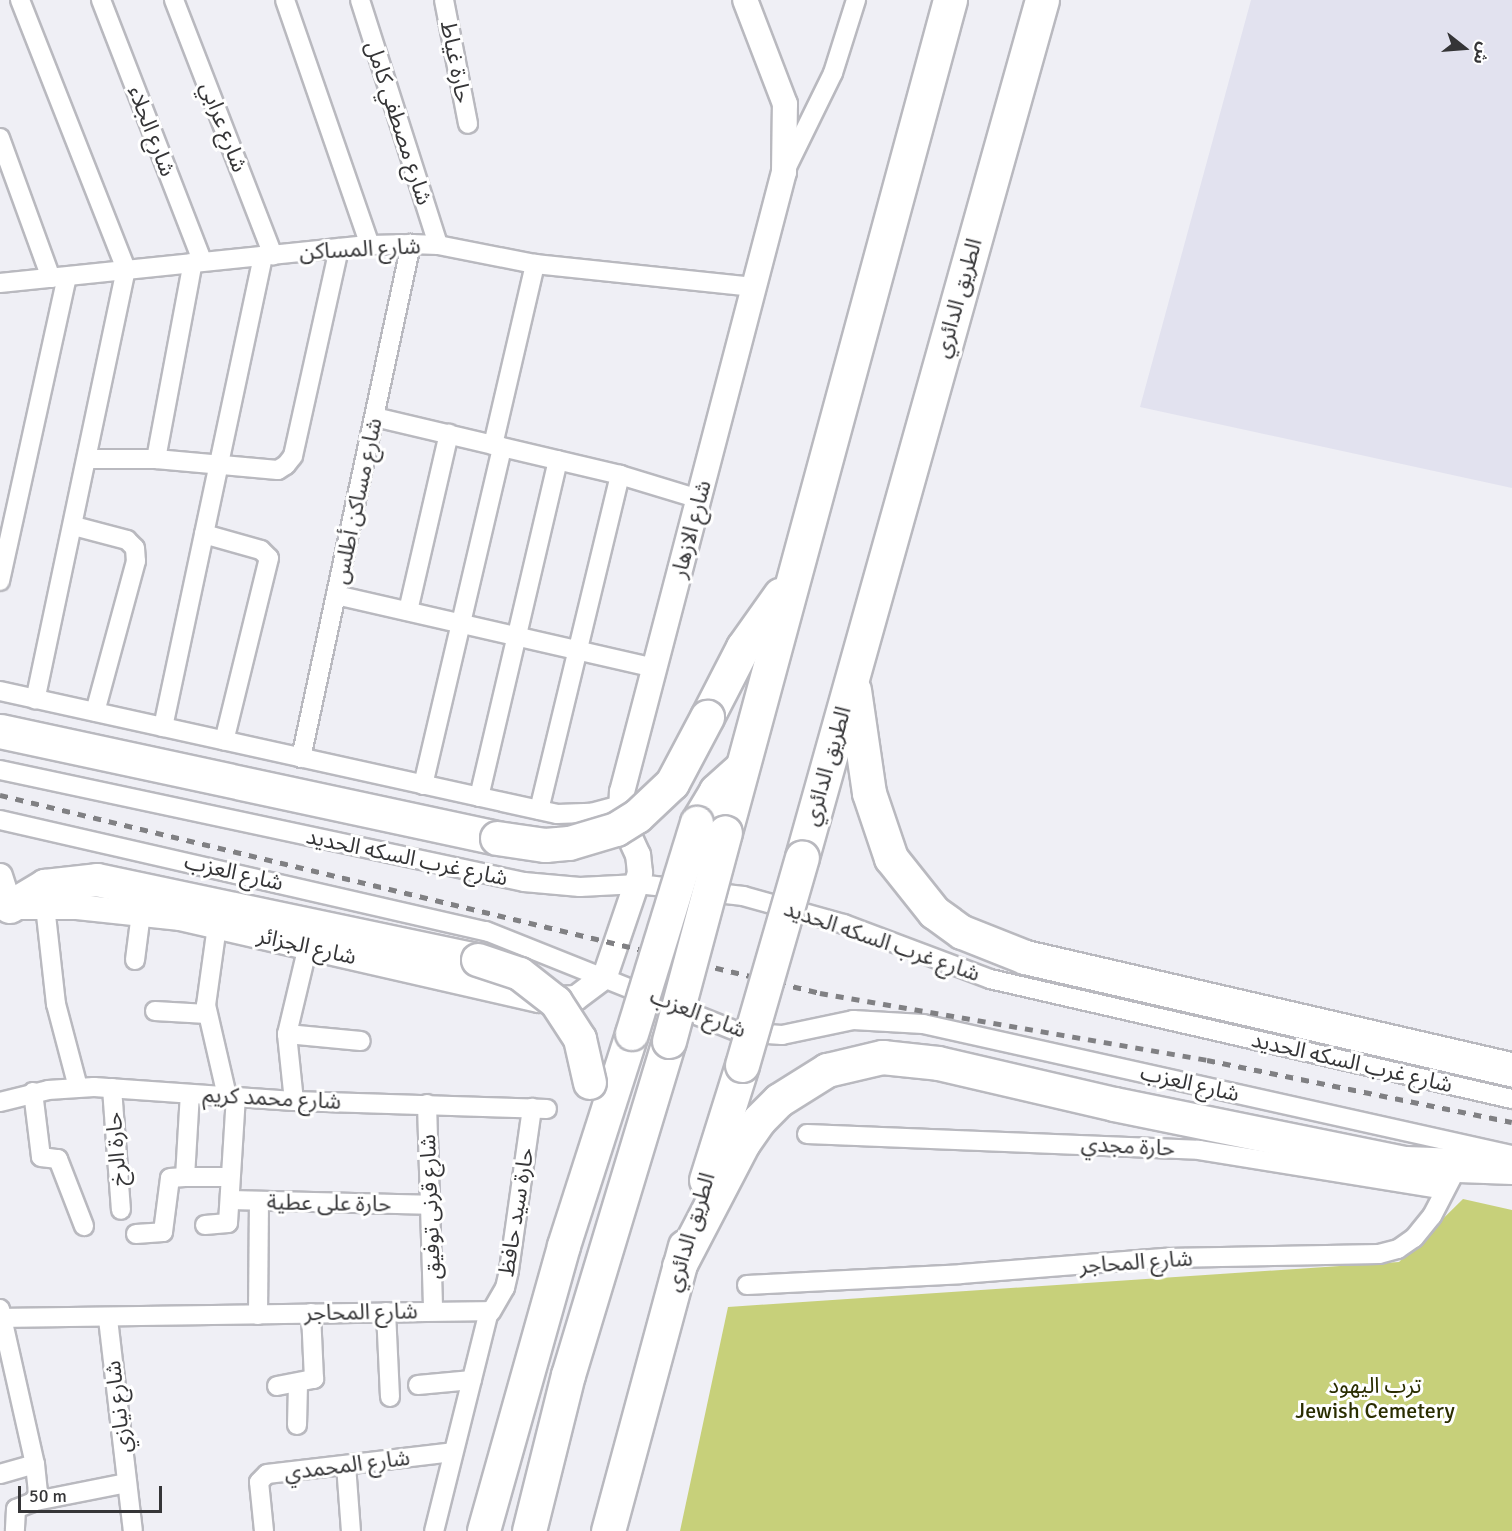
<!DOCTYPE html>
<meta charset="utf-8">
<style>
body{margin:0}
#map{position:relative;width:1512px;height:1531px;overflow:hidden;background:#efeff5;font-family:Signika,"Noto Sans Arabic",sans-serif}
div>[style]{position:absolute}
.built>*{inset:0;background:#e2e2ef}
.green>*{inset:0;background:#c7d07a}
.roads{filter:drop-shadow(2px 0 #b9b9bf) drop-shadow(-2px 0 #b9b9bf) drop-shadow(0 2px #b9b9bf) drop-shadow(0 -2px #b9b9bf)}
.minor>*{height:18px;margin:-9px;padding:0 9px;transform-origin:9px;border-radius:9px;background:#fff}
.tertiary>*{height:24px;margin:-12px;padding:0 12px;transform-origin:12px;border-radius:12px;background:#fff}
.trunk>*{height:32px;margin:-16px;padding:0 16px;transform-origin:16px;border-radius:16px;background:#fff}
.motorway>*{height:33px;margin:-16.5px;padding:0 16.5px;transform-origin:16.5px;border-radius:16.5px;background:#fff}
.rail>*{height:4.5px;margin-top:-2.25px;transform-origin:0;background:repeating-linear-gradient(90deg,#808083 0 8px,transparent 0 16px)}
.bridges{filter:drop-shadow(2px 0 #b9b9bf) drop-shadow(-2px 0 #b9b9bf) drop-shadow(0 2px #b9b9bf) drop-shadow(0 -2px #b9b9bf)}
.trunk-bridge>*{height:32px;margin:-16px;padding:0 16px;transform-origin:16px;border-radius:16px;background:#fff}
.motorway-bridge>*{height:33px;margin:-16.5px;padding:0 16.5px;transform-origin:16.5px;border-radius:16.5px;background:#fff}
span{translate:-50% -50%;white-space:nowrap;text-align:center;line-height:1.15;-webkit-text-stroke:6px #fff;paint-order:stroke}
.street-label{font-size:22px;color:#353537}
.park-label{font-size:22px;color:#2a2d00}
.north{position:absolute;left:1434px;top:18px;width:60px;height:60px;-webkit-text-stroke:4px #fff;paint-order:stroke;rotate:107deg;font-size:16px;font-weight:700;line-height:24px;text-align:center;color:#353537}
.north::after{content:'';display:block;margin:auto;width:21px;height:27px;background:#353537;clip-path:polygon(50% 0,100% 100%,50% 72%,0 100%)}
.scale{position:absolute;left:18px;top:1486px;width:144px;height:27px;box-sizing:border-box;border:3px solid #353537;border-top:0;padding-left:8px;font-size:18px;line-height:21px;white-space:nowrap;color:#353537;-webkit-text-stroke:4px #fff;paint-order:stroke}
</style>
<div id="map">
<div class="built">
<div style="clip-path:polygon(1251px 0,1512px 0,1512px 488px,1140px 407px)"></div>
</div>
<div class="green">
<div style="clip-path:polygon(1463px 1199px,1512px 1210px,1512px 1531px,680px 1531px,728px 1307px,1399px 1262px)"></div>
</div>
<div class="roads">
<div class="minor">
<div style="left:20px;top:0;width:289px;rotate:68.5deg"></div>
<div style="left:126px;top:269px;width:440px;rotate:101.9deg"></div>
<div style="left:101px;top:0;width:280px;rotate:68.8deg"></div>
<div style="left:174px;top:0;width:274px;rotate:68.8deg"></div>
<div style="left:285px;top:0;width:259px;rotate:70.9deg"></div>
<div style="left:360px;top:0;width:257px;rotate:72.3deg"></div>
<div style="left:444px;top:0;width:126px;rotate:79deg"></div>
<div style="left:0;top:138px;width:149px;rotate:70deg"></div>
<div style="left:785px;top:171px;width:109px;rotate:-63.9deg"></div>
<div style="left:833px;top:73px;width:77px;rotate:-72.5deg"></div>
<div style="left:0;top:283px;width:372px;rotate:-5.9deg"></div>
<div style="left:370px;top:245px;width:41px;rotate:-1.4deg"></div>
<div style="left:411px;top:244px;width:27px;rotate:2deg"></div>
<div style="left:438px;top:245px;width:99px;rotate:11.1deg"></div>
<div style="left:535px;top:264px;width:220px;rotate:6deg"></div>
<div style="left:375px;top:417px;width:252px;rotate:13.3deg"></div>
<div style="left:620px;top:475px;width:83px;rotate:16.9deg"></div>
<div style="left:493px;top:445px;width:186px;rotate:-76.9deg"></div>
<div style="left:88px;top:459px;width:68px"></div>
<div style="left:156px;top:459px;width:122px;rotate:5.2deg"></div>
<div style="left:278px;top:470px;width:9px;rotate:-32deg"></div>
<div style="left:286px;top:465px;width:11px;rotate:-52deg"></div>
<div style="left:293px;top:456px;width:213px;rotate:-77.5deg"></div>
<div style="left:156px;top:459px;width:200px;rotate:-79.4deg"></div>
<div style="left:74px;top:526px;width:55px;rotate:14.8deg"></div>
<div style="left:127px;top:540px;width:11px;rotate:45deg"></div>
<div style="left:135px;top:548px;width:13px;rotate:86deg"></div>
<div style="left:136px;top:561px;width:156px;rotate:105.2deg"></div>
<div style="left:204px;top:534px;width:59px;rotate:15.7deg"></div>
<div style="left:261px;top:550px;width:11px;rotate:45deg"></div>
<div style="left:269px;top:558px;width:188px;rotate:103.8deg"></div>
<div style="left:0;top:581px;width:311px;rotate:-77.6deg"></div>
<div style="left:336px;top:595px;width:327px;rotate:12.9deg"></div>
<div style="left:408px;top:611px;width:182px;rotate:-77deg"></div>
<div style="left:0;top:691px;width:570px;rotate:12.45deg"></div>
<div style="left:557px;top:814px;width:34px;rotate:-2deg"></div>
<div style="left:591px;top:813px;width:30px;rotate:-15deg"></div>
<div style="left:163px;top:727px;width:482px;rotate:-78deg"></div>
<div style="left:301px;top:758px;width:526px;rotate:-77.92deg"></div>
<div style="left:0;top:770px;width:536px;rotate:12.06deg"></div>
<div style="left:524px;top:882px;width:56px;rotate:5.1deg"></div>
<div style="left:580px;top:887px;width:58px;rotate:-3deg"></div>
<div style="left:638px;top:884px;width:106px;rotate:6.5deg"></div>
<div style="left:743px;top:896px;width:105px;rotate:15.5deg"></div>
<div style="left:844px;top:924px;width:156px;rotate:20.6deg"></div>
<div style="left:990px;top:979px;width:536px;rotate:12.95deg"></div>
<div style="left:423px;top:785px;width:347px;rotate:-76.8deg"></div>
<div style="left:479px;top:797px;width:346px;rotate:-76.8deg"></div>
<div style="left:539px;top:810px;width:345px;rotate:-76.4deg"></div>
<div style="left:0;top:820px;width:499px;rotate:12.9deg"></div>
<div style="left:486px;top:931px;width:271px;rotate:21.8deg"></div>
<div style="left:738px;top:1032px;width:44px;rotate:3.9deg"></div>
<div style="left:782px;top:1035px;width:73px;rotate:-11.9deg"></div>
<div style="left:853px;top:1020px;width:70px;rotate:3.3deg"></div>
<div style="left:923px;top:1024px;width:603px;rotate:12.54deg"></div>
<div style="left:45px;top:906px;width:99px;rotate:83.6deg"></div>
<div style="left:56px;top:1004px;width:86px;rotate:75.2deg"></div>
<div style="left:217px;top:926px;width:80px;rotate:97.9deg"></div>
<div style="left:206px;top:1005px;width:93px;rotate:77deg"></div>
<div style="left:135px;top:960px;width:47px;rotate:-82.7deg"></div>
<div style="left:155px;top:1011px;width:52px;rotate:3.3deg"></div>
<div style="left:287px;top:1034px;width:74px;rotate:5.4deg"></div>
<div style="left:112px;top:1088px;width:122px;rotate:85.8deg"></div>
<div style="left:33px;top:1092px;width:65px;rotate:83deg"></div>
<div style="left:41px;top:1157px;width:17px;rotate:7deg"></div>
<div style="left:58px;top:1159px;width:72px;rotate:68.8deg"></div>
<div style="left:294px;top:1101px;width:67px;rotate:-96deg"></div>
<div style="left:287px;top:1034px;width:90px;rotate:-76.6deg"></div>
<div style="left:0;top:1102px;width:49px;rotate:-14deg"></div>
<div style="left:48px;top:1090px;width:46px;rotate:-3.7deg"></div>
<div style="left:94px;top:1087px;width:200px;rotate:4deg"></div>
<div style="left:294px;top:1101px;width:253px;rotate:1.8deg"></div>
<div style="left:427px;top:1104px;width:206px;rotate:88.3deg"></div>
<div style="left:807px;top:1134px;width:392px;rotate:2.3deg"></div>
<div style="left:1199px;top:1150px;width:249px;rotate:9.2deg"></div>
<div style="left:185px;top:1177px;width:45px"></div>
<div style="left:230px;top:1200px;width:198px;rotate:1.4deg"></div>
<div style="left:205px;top:1225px;width:23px;rotate:-5deg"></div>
<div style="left:228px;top:1223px;width:126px;rotate:-86.4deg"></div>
<div style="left:136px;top:1234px;width:27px;rotate:-4deg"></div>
<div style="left:163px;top:1232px;width:54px;rotate:-82.6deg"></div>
<div style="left:170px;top:1178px;width:15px;rotate:-4deg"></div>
<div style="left:185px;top:1177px;width:83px;rotate:-86.6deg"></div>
<div style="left:747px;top:1285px;width:214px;rotate:-2.9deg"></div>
<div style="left:961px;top:1274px;width:206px;rotate:-4.5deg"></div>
<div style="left:1166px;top:1258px;width:213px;rotate:-1.1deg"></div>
<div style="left:1379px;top:1254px;width:20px;rotate:-15deg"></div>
<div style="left:1398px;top:1249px;width:19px;rotate:-35deg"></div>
<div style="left:1414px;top:1238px;width:28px;rotate:-51deg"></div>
<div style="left:1432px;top:1216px;width:63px;rotate:-62.6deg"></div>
<div style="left:0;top:1309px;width:159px;rotate:77.3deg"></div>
<div style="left:35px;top:1464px;width:31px;rotate:84deg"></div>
<div style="left:38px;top:1495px;width:9px;rotate:126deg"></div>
<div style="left:33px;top:1502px;width:18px;rotate:158deg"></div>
<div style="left:16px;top:1509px;width:22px;rotate:93deg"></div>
<div style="left:386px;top:1312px;width:85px;rotate:87.3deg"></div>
<div style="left:491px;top:1312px;width:28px;rotate:-60deg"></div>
<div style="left:505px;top:1288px;width:18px;rotate:-77deg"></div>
<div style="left:509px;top:1270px;width:164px;rotate:-81.9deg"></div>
<div style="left:258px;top:1315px;width:114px;rotate:-89.5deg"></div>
<div style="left:4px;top:1318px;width:485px;rotate:-0.8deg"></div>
<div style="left:489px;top:1311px;width:227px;rotate:104deg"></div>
<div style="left:108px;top:1319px;width:213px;rotate:83.3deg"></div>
<div style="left:418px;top:1385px;width:54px;rotate:-5.3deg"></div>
<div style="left:277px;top:1386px;width:38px;rotate:-11deg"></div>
<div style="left:314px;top:1379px;width:66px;rotate:-92.6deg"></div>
<div style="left:297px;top:1425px;width:42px;rotate:-88.6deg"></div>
<div style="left:346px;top:1465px;width:66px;rotate:85.7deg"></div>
<div style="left:0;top:1474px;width:36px;rotate:-16deg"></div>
<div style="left:36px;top:1501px;width:93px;rotate:-11.2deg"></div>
<div style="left:264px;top:1531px;width:49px;rotate:-95.8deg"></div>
<div style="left:259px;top:1482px;width:11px;rotate:-45deg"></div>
<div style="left:267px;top:1474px;width:187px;rotate:-6.7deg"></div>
</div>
<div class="tertiary">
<div style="left:0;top:876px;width:33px;rotate:72deg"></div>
<div style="left:11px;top:907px;width:66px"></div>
<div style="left:77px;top:907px;width:104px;rotate:6.1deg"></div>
<div style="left:180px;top:918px;width:368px;rotate:12.9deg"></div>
<div style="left:539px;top:1000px;width:37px;rotate:-3deg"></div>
<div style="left:576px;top:998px;width:36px;rotate:-37deg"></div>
<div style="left:605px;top:976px;width:109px;rotate:-71.2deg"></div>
<div style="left:640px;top:873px;width:18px;rotate:-96deg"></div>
<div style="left:638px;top:855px;width:41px;rotate:-114.7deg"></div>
<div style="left:621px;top:818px;width:26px;rotate:-88deg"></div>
<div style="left:622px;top:792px;width:641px;rotate:-75.36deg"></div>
<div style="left:784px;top:172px;width:68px;rotate:-89.2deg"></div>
<div style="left:785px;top:104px;width:111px;rotate:-111deg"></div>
</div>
<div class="trunk">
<div style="left:697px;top:823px;width:37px;rotate:-59deg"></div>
<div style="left:716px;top:791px;width:36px;rotate:-42deg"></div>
<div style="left:10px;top:907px;width:41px;rotate:-31deg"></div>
<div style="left:45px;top:886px;width:52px;rotate:-6.6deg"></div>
<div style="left:97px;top:880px;width:389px;rotate:11.9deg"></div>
<div style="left:484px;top:1531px;width:296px;rotate:-74.3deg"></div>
<div style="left:564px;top:1246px;width:223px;rotate:-72.2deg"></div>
</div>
<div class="motorway">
<div style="left:854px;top:690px;width:104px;rotate:81.7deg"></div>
<div style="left:869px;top:793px;width:69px;rotate:71.3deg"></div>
<div style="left:891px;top:858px;width:69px;rotate:51.5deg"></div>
<div style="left:934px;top:912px;width:34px;rotate:36deg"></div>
<div style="left:962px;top:932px;width:68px;rotate:21.6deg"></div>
<div style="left:1025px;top:957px;width:500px;rotate:13deg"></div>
<div style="left:707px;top:717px;width:79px;rotate:-62.8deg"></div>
<div style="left:743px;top:647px;width:64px;rotate:-54.6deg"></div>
<div style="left:0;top:731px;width:508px;rotate:12.15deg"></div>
<div style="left:725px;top:832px;width:862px;rotate:-74.87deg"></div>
<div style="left:802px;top:857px;width:890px;rotate:-74.36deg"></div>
<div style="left:706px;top:1180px;width:121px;rotate:-72.6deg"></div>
<div style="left:679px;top:1266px;width:139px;rotate:-62.5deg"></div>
<div style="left:743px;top:1143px;width:28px;rotate:-55deg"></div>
<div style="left:759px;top:1120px;width:28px;rotate:-45deg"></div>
<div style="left:779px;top:1100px;width:57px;rotate:-32deg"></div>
<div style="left:827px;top:1070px;width:57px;rotate:-13.3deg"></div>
<div style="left:882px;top:1057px;width:56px;rotate:6.1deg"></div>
<div style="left:938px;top:1063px;width:181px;rotate:13.1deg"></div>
<div style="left:1114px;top:1104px;width:297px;rotate:11.5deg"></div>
<div style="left:1405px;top:1163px;width:107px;rotate:2.1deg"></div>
<div style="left:529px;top:1531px;width:161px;rotate:-76deg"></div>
<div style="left:568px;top:1375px;width:349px;rotate:-73.2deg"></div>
<div style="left:608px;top:1531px;width:295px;rotate:-74.9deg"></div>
</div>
</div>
<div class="rail">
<div style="left:0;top:795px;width:844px;rotate:13.57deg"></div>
<div style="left:820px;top:993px;width:393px;rotate:9.8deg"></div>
<div style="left:1207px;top:1060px;width:311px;rotate:11.5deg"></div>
</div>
<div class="bridges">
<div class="trunk-bridge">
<div style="left:478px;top:960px;width:44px;rotate:18.4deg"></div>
<div style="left:520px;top:974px;width:46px;rotate:37.9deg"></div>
<div style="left:556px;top:1002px;width:44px;rotate:57deg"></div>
<div style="left:580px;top:1039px;width:45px;rotate:77.2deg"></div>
<div style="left:632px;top:1034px;width:221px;rotate:-72.9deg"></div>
</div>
<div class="motorway-bridge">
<div style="left:497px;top:838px;width:49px;rotate:8.3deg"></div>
<div style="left:545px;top:845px;width:24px;rotate:-5deg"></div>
<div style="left:569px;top:843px;width:49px;rotate:-16.6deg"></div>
<div style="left:616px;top:829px;width:25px;rotate:-32deg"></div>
<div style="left:637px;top:816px;width:48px;rotate:-43.3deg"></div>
<div style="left:672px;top:783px;width:75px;rotate:-62.1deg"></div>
<div style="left:669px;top:1041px;width:216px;rotate:-75deg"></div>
<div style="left:742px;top:1065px;width:216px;rotate:-73.9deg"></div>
</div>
</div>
<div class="street-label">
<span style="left:456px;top:62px;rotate:79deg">حارة غياط</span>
<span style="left:399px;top:123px;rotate:72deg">شارع مصطفي كامل</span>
<span style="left:224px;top:127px;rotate:69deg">شارع عرابي</span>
<span style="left:152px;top:131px;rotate:69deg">شارع الجلاء</span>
<span style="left:360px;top:249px;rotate:-3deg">شارع المساكن</span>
<span style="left:958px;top:298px;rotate:-74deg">الطريق الدائري</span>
<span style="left:357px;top:501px;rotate:-78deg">شارع مساكن أطلس</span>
<span style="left:691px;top:529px;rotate:-75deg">شارع الازهار</span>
<span style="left:827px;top:766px;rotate:-74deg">الطريق الدائري</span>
<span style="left:407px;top:857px;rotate:12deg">شارع غرب السكه الحديد</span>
<span style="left:234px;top:872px;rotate:13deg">شارع العزب</span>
<span style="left:882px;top:941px;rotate:19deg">شارع غرب السكه الحديد</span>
<span style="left:307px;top:946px;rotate:13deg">شارع الجزائر</span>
<span style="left:698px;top:1013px;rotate:21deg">شارع العزب</span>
<span style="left:1352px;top:1062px;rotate:13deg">شارع غرب السكه الحديد</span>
<span style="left:1190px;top:1083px;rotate:13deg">شارع العزب</span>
<span style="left:272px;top:1098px;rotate:3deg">شارع محمد كريم</span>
<span style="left:1128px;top:1146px;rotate:3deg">حارة مجدي</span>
<span style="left:116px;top:1149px;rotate:-94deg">حارة الرخ</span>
<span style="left:329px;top:1203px;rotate:1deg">حارة على عطية</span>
<span style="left:430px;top:1207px;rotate:-92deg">شارع قرنى توفيق</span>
<span style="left:516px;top:1212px;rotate:-81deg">حارة سيد حافظ</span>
<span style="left:690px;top:1232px;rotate:-73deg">الطريق الدائري</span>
<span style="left:1136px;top:1262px;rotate:-4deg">شارع المحاجر</span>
<span style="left:361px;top:1312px;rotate:-1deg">شارع المحاجر</span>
<span style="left:118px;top:1407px;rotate:-97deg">شارع نيازي</span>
<span style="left:347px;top:1465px;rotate:-7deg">شارع المحمدي</span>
</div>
<div class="park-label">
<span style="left:1375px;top:1398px">ترب اليهود<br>Jewish Cemetery</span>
</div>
<div class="north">ش</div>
<div class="scale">50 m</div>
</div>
